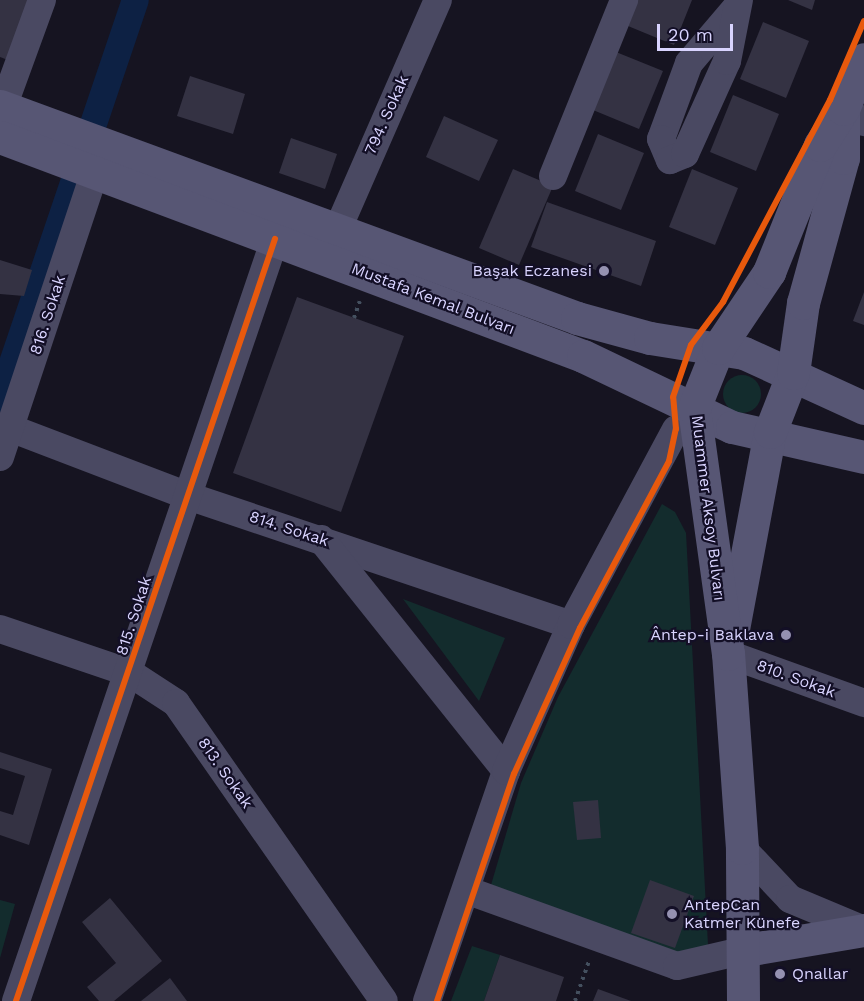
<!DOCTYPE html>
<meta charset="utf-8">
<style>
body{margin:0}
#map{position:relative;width:864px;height:1001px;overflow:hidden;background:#161421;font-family:"Work Sans",sans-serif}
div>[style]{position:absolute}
.green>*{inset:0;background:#132c2d}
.round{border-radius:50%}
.canal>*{height:27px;margin:-13.5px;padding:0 13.5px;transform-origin:13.5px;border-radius:13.5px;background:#0d2144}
.building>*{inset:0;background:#343243}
.path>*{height:4px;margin-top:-2px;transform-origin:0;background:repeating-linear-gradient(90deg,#44505f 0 3px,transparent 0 7.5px)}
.street>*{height:28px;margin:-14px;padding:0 14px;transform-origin:14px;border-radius:14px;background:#4a4962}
.secondary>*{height:33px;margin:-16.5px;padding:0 16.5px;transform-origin:16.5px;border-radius:16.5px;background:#575674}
.cycleway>*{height:6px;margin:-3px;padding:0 3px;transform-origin:3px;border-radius:3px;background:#e8590c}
.dots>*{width:16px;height:16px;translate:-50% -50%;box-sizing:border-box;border:3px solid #130f26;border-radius:50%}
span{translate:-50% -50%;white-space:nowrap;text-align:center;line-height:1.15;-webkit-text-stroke:4.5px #130f26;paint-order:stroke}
.street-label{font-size:16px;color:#d9d4ff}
.poi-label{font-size:16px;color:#d9d4ff}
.right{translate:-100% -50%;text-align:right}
.left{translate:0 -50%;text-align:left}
.scale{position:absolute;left:657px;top:24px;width:76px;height:27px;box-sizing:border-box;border:3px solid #d9d4ff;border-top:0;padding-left:8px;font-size:18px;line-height:21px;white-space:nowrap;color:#d9d4ff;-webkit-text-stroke:4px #130f26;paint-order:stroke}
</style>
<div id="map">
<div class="green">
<div class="round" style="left:723px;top:375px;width:38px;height:38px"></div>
<div style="clip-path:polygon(662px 504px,675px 512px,686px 533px,708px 945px,677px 955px,491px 885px,521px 783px,558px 697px)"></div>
<div style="clip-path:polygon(403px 599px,505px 638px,479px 701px)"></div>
<div style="clip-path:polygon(0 900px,15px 904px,0 958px)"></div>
<div style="clip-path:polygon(472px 946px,500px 955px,484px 1001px,451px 1001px)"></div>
</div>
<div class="canal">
<div style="left:0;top:398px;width:420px;rotate:-71.3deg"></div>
</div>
<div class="building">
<div style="clip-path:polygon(0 0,28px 0,8px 60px,0 57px)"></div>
<div style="clip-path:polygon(638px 0,692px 0,674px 45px,628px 26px)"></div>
<div style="clip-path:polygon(788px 0,815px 0,812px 10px)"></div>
<div style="clip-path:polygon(763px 22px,809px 41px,786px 98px,740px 79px)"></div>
<div style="clip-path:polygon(616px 52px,663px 71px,639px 129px,593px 110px)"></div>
<div style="clip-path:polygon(190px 76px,245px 94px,233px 134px,177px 116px)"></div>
<div style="clip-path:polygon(733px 95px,779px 114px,756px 171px,710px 152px)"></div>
<div style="clip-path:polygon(444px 116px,498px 140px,479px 181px,426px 157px)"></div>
<div style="clip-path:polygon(598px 134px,644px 153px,621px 210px,575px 191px)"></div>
<div style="clip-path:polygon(291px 138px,337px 154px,325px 189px,279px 173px)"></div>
<div style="clip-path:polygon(513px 169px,553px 186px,519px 265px,479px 248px)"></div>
<div style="clip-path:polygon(692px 169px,738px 188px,715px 245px,669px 227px)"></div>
<div style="clip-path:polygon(547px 202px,656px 241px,641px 286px,531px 247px)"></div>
<div style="clip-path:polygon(0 260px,32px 270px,24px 296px,0 294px)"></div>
<div style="clip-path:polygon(864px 292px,864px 325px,853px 321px)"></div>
<div style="clip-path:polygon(297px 297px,404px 336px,341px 512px,233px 473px)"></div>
<div style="clip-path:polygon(0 752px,52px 769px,29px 845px,0 835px,0 811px,13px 815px,25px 776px,0 768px)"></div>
<div style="clip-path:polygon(598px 800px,601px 838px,577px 840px,573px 802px)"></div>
<div style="clip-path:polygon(650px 880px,694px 896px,675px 948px,631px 933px)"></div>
<div style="clip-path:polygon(110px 898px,162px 961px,114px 1001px,99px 1001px,87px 987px,116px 963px,82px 922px)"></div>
<div style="clip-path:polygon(500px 955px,564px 977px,556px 1001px,484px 1001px)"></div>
<div style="clip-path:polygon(170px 978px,187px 1001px,141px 1001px)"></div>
<div style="clip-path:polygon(598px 989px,631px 1001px,593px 1001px)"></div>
</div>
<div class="path">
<div style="left:354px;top:318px;width:18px;rotate:-71deg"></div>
<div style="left:575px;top:1001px;width:42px;rotate:-70.7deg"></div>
</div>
<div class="street">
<div style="left:735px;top:9px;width:71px;rotate:130.4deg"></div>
<div style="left:689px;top:63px;width:81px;rotate:110.2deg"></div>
<div style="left:661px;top:139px;width:23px;rotate:67deg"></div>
<div style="left:670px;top:160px;width:16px;rotate:-22deg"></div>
<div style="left:685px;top:154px;width:102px;rotate:-65.7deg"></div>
<div style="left:727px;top:61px;width:62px;rotate:-78.9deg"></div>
<div style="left:3px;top:107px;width:114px;rotate:-70deg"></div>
<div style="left:843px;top:109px;width:25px;rotate:32deg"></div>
<div style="left:553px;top:176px;width:190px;rotate:-68deg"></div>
<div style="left:337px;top:231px;width:252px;rotate:-66.4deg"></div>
<div style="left:10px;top:428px;width:191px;rotate:20.9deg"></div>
<div style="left:188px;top:496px;width:404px;rotate:18.6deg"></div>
<div style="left:0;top:457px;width:300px;rotate:-71.6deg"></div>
<div style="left:321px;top:539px;width:297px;rotate:51.4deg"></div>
<div style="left:0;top:629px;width:137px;rotate:18.7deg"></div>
<div style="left:130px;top:673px;width:55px;rotate:33.1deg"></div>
<div style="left:176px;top:703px;width:363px;rotate:55.1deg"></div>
<div style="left:728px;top:654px;width:145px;rotate:19.8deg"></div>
<div style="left:742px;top:848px;width:70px;rotate:46.7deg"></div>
<div style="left:790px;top:899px;width:78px;rotate:22.6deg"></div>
<div style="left:466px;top:890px;width:224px;rotate:19.8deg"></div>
<div style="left:677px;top:966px;width:71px;rotate:-13.1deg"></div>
<div style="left:16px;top:1001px;width:805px;rotate:-71.23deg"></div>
<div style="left:427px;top:1001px;width:243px;rotate:-71deg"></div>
<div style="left:506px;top:771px;width:160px;rotate:-66deg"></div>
<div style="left:571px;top:625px;width:222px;rotate:-61.8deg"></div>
</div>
<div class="secondary">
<div style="left:0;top:106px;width:615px;rotate:20.17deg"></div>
<div style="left:577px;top:318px;width:76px;rotate:15.3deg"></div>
<div style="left:650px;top:338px;width:95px;rotate:9.1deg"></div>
<div style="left:744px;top:353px;width:132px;rotate:24.6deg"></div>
<div style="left:0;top:137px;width:623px;rotate:20.59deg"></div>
<div style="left:583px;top:356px;width:165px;rotate:25.5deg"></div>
<div style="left:732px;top:427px;width:135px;rotate:12.8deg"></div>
<div style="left:733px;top:629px;width:200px;rotate:-79.4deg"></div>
<div style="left:770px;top:432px;width:63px;rotate:-68.7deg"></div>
<div style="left:793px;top:373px;width:71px;rotate:-81.9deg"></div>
<div style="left:803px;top:303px;width:150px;rotate:-74.6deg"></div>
<div style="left:843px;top:158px;width:49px;rotate:-90deg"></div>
<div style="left:746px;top:950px;width:120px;rotate:-9.6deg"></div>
<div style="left:743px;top:1001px;width:153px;rotate:-90.4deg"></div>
<div style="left:742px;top:848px;width:195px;rotate:-94.1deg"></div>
<div style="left:728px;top:654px;width:248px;rotate:-97.9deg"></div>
<div style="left:694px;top:408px;width:65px;rotate:-68.2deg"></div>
<div style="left:718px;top:348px;width:92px;rotate:-56.1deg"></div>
<div style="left:769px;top:272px;width:137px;rotate:-68.1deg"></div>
<div style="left:820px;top:145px;width:43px;rotate:-57.4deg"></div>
<div style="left:843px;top:109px;width:54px;rotate:-67.2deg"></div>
</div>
<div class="cycleway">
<div style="left:16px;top:1001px;width:805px;rotate:-71.23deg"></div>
<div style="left:437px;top:1001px;width:240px;rotate:-71.3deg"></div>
<div style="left:514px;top:774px;width:160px;rotate:-65.7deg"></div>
<div style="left:580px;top:628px;width:189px;rotate:-61.9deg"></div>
<div style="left:669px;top:461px;width:33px;rotate:-78deg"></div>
<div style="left:676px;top:429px;width:32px;rotate:-95deg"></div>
<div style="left:673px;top:397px;width:55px;rotate:-70.9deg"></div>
<div style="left:691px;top:345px;width:54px;rotate:-53.3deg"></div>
<div style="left:723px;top:302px;width:229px;rotate:-62.1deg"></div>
<div style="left:830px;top:100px;width:86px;rotate:-66.7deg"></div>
</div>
<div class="dots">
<div style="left:604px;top:271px;background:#9591b1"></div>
<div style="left:786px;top:635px;background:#9591b1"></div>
<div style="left:672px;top:914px;background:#9591b1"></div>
<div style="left:780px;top:974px;background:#9591b1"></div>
</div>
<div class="street-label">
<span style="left:387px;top:115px;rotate:-66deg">794. Sokak</span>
<span style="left:433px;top:299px;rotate:21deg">Mustafa Kemal Bulvarı</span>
<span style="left:48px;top:315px;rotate:-72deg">816. Sokak</span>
<span style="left:708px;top:508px;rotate:83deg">Muammer Aksoy Bulvarı</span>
<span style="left:289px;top:529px;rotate:18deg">814. Sokak</span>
<span style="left:134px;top:616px;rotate:-72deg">815. Sokak</span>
<span style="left:796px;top:679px;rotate:20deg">810. Sokak</span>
<span style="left:225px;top:773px;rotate:55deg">813. Sokak</span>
</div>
<div class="poi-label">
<span class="right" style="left:592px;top:271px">Başak Eczanesi</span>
<span class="right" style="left:774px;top:635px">Ântep-i Baklava</span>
<span class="left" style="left:684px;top:914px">AntepCan<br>Katmer Künefe</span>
<span class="left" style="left:792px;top:974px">Qnallar</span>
</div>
<div class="scale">20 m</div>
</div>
